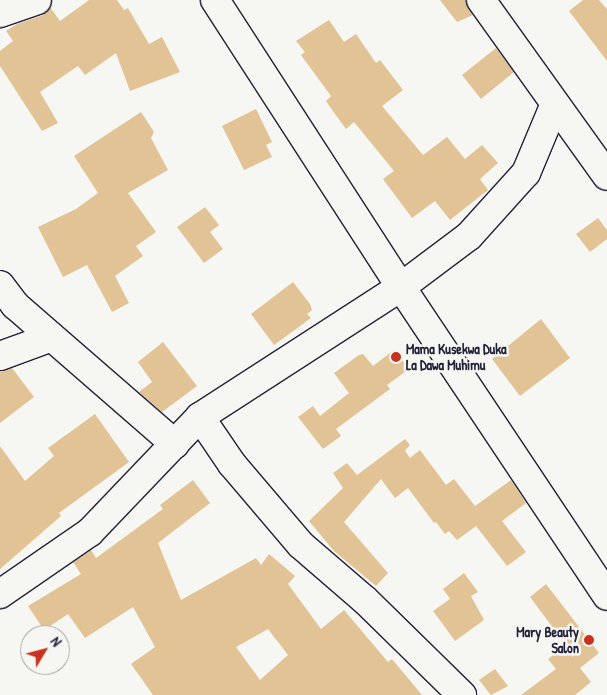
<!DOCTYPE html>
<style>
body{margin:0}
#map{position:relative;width:607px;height:695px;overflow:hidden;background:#f6f6f2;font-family:"Patrick Hand",sans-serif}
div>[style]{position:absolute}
.building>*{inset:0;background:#e2c395}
.roads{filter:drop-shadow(1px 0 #22223b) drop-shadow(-1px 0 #22223b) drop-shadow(0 1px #22223b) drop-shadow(0 -1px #22223b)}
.minor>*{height:28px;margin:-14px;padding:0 14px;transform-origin:14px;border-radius:14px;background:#f6f6f2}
.dots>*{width:14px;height:14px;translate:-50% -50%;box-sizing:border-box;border:2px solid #f6f6f2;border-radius:50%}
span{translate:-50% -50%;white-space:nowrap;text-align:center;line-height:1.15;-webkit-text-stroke:5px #f6f6f2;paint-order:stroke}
.poi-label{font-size:14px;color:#22223b;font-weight:700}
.left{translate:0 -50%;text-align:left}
.right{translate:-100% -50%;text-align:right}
.north{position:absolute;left:20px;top:625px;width:50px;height:50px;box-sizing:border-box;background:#f6f6f2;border:1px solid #a1a1a9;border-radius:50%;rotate:53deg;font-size:14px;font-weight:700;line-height:20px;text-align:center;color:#22223b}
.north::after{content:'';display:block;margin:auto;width:18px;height:22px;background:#c8321e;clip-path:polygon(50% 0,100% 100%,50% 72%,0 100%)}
</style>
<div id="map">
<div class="building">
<div style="clip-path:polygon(89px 0,117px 0,124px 10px,128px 8px,149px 44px,162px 37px,180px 72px,130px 91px,116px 53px,85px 75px,78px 66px,40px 92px,58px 123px,42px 131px,0 66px,0 51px,13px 41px,6px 31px,17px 24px,43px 15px,50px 7px,60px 21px)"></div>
<div style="clip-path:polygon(440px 0,466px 0,473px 15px,457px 22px)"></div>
<div style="clip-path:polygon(583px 0,599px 0,607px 9px,607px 61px,569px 11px)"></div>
<div style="clip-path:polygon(329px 20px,344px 42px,356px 34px,376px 63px,380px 60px,403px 90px,382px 106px,423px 155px,447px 137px,465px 159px,482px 145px,498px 163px,480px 179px,488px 190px,450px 220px,435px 201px,412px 218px,383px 179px,394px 171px,354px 122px,346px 129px,330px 107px,326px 101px,331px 96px,301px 55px,305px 52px,296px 41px)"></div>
<div style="clip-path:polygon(496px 48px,514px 72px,481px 99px,462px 75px)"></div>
<div style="clip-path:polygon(256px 109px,272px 142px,266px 145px,272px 157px,244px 170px,222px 126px)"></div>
<div style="clip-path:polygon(141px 112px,154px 132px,151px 138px,168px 170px,128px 193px,156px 232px,136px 246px,143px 256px,115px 276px,129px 303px,112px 312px,87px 265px,63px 277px,38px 227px,76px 209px,98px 193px,74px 156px)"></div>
<div style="clip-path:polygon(205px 207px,219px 225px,210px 232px,223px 249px,204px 263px,177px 227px)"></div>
<div style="clip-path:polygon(598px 218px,607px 230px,607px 239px,590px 252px,576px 234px)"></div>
<div style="clip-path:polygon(293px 282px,310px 304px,312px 310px,307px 314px,311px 318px,274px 345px,251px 314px)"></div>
<div style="clip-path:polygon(541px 319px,570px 358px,520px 396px,492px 359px)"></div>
<div style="clip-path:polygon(163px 342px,197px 386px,162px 412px,139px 392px,152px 382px,138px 362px)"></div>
<div style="clip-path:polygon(394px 350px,409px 369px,387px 385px,390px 389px,336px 429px,341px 436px,323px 449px,298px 417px,313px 406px,320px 416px,349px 393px,334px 373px,359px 355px,363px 354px,373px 366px)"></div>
<div style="clip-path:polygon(12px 368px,34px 397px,0 423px,0 371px)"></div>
<div style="clip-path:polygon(95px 414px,129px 462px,59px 513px,61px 516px,0 569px,0 446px,25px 481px,54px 456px,48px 448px)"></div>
<div style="clip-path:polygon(405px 439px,410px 445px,403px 453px,405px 451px,410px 458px,420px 450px,446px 485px,454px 479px,475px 506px,511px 480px,526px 503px,502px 521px,526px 552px,507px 566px,476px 526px,457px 540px,449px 531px,445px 534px,436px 522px,434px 523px,408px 488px,395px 498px,381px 479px,344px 522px,388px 573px,376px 586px,334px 551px,309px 521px,343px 488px,333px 473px,347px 463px,357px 475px)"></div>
<div style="clip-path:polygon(evenodd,193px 480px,210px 503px,158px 543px,181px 600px,256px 558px,261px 565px,269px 554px,295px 576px,288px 584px,321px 629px,344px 610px,388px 662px,392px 659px,422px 695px,153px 695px,131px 664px,155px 647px,133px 607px,85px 638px,68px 614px,44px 630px,28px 606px,81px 574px,73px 562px,91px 550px,96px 558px,163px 509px,160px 505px,193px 480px,268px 629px,288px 655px,260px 680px,236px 647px,268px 629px)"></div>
<div style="clip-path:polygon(464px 573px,478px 592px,471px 596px,484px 620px,455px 641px,433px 611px,450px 599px,443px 589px)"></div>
<div style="clip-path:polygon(546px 584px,599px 653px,580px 668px,591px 682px,575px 695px,521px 695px,556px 669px,548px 659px,566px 645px,530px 597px)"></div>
<div style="clip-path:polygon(495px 669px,508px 686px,491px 695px,479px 680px)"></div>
</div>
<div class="roads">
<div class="minor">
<div style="left:215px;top:0;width:342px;rotate:57.1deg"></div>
<div style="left:401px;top:287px;width:371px;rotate:56.3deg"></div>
<div style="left:481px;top:0;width:216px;rotate:54.4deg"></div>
<div style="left:0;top:13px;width:39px;rotate:-19deg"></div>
<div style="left:0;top:285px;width:25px;rotate:53deg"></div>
<div style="left:15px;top:305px;width:212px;rotate:41deg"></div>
<div style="left:0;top:356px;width:55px;rotate:-20.1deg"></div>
<div style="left:200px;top:417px;width:57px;rotate:55.8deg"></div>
<div style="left:232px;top:464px;width:106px;rotate:49.6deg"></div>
<div style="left:301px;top:545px;width:84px;rotate:40.7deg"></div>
<div style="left:365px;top:600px;width:136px;rotate:44.4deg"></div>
<div style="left:0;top:594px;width:109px;rotate:-34.6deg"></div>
<div style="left:90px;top:532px;width:159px;rotate:-46.3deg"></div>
<div style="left:200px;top:417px;width:239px;rotate:-32.9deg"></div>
<div style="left:401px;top:287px;width:85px;rotate:-36.9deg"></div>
<div style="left:469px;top:236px;width:85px;rotate:-47.9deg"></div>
<div style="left:526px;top:173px;width:73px;rotate:-67.3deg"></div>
</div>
</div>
<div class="dots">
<div style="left:396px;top:357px;background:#c8321e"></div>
<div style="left:589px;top:640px;background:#c8321e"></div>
</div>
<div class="poi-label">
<span class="left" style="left:406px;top:357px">Mama Kusekwa Duka<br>La Dawa Muhimu</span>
<span class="right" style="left:579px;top:640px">Mary Beauty<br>Salon</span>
</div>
<div class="north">N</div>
</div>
